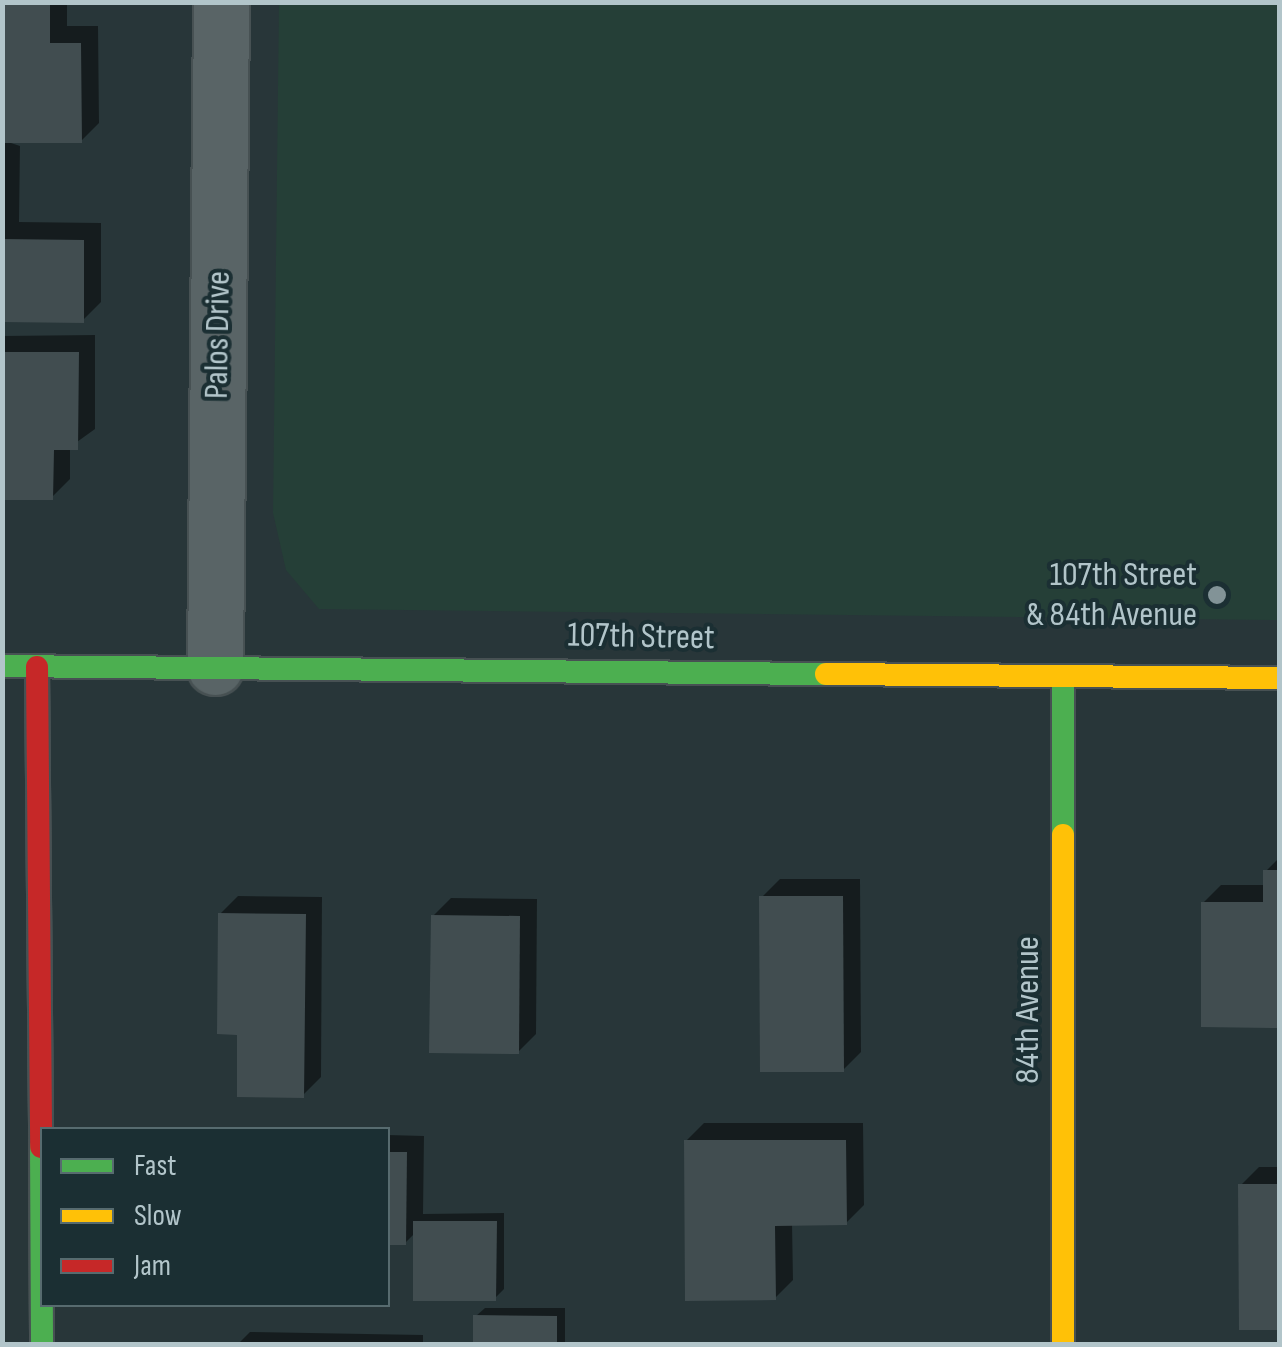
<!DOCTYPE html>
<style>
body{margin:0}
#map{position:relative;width:1282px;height:1347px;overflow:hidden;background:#283639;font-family:"Sofia Sans Condensed",sans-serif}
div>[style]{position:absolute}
.green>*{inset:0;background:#253f37}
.shadow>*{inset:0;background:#0007}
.building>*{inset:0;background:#414d50}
.roads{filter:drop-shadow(2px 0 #475153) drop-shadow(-2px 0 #475153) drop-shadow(0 2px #475153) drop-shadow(0 -2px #475153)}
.street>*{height:55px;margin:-27.5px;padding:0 27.5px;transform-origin:27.5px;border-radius:27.5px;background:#596466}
.fast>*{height:22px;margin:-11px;padding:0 11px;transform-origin:11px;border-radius:11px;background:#4caf50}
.slow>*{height:22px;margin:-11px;padding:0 11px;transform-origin:11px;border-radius:11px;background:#ffc107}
.jam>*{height:22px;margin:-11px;padding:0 11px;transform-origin:11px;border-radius:11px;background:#c62828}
.dots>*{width:28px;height:28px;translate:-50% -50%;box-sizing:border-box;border:5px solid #1b2f33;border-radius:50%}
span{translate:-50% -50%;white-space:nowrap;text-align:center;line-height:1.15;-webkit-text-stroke:8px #1b2f33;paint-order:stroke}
.street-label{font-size:35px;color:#b2c5ca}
.poi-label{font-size:35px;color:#b2c5ca}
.right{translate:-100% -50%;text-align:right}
.frame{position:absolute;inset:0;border:5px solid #b2c5ca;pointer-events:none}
.legend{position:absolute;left:40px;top:1127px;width:350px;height:180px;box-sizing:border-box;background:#1b2f33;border:2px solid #576b6f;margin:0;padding:12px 18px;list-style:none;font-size:30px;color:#b2c5ca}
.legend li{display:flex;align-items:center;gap:20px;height:50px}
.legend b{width:50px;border:2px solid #576b6f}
</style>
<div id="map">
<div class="green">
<div style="clip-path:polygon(279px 3px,1279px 3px,1279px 620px,319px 609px,286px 570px,273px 513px)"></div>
</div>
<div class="shadow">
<div style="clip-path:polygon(2px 2px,67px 2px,67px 26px,98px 26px,99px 123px,81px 141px,5px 141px,20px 146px,19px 222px,101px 223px,101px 302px,83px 320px,2px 319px)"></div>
<div style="clip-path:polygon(95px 335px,95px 429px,70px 447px,70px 479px,52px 497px,2px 497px,2px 336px)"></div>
<div style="clip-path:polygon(1280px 857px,1280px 1025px,1203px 1025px,1203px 903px,1221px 885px,1266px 885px,1266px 871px)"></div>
<div style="clip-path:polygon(780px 879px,860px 879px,861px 1052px,843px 1070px,762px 897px)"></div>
<div style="clip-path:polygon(238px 896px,322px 897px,321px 1077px,303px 1095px,240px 1032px,220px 914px)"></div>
<div style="clip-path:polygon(451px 898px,537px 899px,536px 1034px,518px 1052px,433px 916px)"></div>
<div style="clip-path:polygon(704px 1123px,863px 1123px,864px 1205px,846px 1223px,792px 1223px,793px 1280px,775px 1298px,686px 1141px)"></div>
<div style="clip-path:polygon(388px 1135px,424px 1136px,423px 1214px,504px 1213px,504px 1289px,495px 1298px,416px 1232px,405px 1243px,388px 1243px)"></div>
<div style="clip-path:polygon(1259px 1167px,1280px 1167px,1280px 1327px,1242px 1327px,1241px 1185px)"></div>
<div style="clip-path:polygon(485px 1308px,565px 1308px,565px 1344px,476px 1344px,476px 1316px)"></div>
<div style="clip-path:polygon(250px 1332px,423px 1335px,423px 1344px,238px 1344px)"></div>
</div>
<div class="building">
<div style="clip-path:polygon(2px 2px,50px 2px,50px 43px,81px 43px,82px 143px,2px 143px)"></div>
<div style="clip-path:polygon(2px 239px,84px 240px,84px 323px,2px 322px)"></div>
<div style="clip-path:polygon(2px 352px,79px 352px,78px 450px,54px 450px,53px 500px,2px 500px)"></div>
<div style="clip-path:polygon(1263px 870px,1279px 870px,1279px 1028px,1201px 1027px,1201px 902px,1263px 902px)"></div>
<div style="clip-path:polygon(759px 896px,843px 896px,844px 1072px,760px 1072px)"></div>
<div style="clip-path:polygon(218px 913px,306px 914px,304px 1098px,237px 1097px,237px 1035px,217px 1034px)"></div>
<div style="clip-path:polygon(431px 915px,520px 916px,519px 1054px,429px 1053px)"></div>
<div style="clip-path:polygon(684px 1140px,846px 1140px,847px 1225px,775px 1226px,776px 1300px,685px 1301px)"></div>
<div style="clip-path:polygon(388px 1152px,407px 1152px,406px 1245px,388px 1245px)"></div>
<div style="clip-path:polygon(1238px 1184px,1279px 1184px,1279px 1330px,1239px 1330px)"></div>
<div style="clip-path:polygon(413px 1221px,497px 1221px,496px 1301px,413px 1301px)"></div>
<div style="clip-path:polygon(473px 1315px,557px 1316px,557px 1344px,473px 1344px)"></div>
</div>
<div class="roads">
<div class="street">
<div style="left:215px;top:667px;width:665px;rotate:-89.48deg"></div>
</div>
<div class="fast">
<div style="left:2px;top:666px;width:824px;rotate:0.56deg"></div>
<div style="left:1063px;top:676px;width:159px;rotate:90deg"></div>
<div style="left:41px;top:1147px;width:197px;rotate:89.7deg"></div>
</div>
<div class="slow">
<div style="left:826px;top:674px;width:454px;rotate:0.5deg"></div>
<div style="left:1063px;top:835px;width:509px;rotate:90deg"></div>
</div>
<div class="jam">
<div style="left:37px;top:667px;width:480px;rotate:89.5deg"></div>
</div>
</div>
<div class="dots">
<div style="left:1217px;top:595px;background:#829397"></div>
</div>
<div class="street-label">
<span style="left:218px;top:335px;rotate:-89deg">Palos Drive</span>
<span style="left:641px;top:637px;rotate:1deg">107th Street</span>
<span style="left:1028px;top:1010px;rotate:-90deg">84th Avenue</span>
</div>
<div class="poi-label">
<span class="right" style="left:1197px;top:595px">107th Street<br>&amp; 84th Avenue</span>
</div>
<div class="frame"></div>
<ul class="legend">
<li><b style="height:12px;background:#4caf50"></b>Fast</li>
<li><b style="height:12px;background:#ffc107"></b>Slow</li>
<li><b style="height:12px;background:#c62828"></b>Jam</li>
</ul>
</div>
